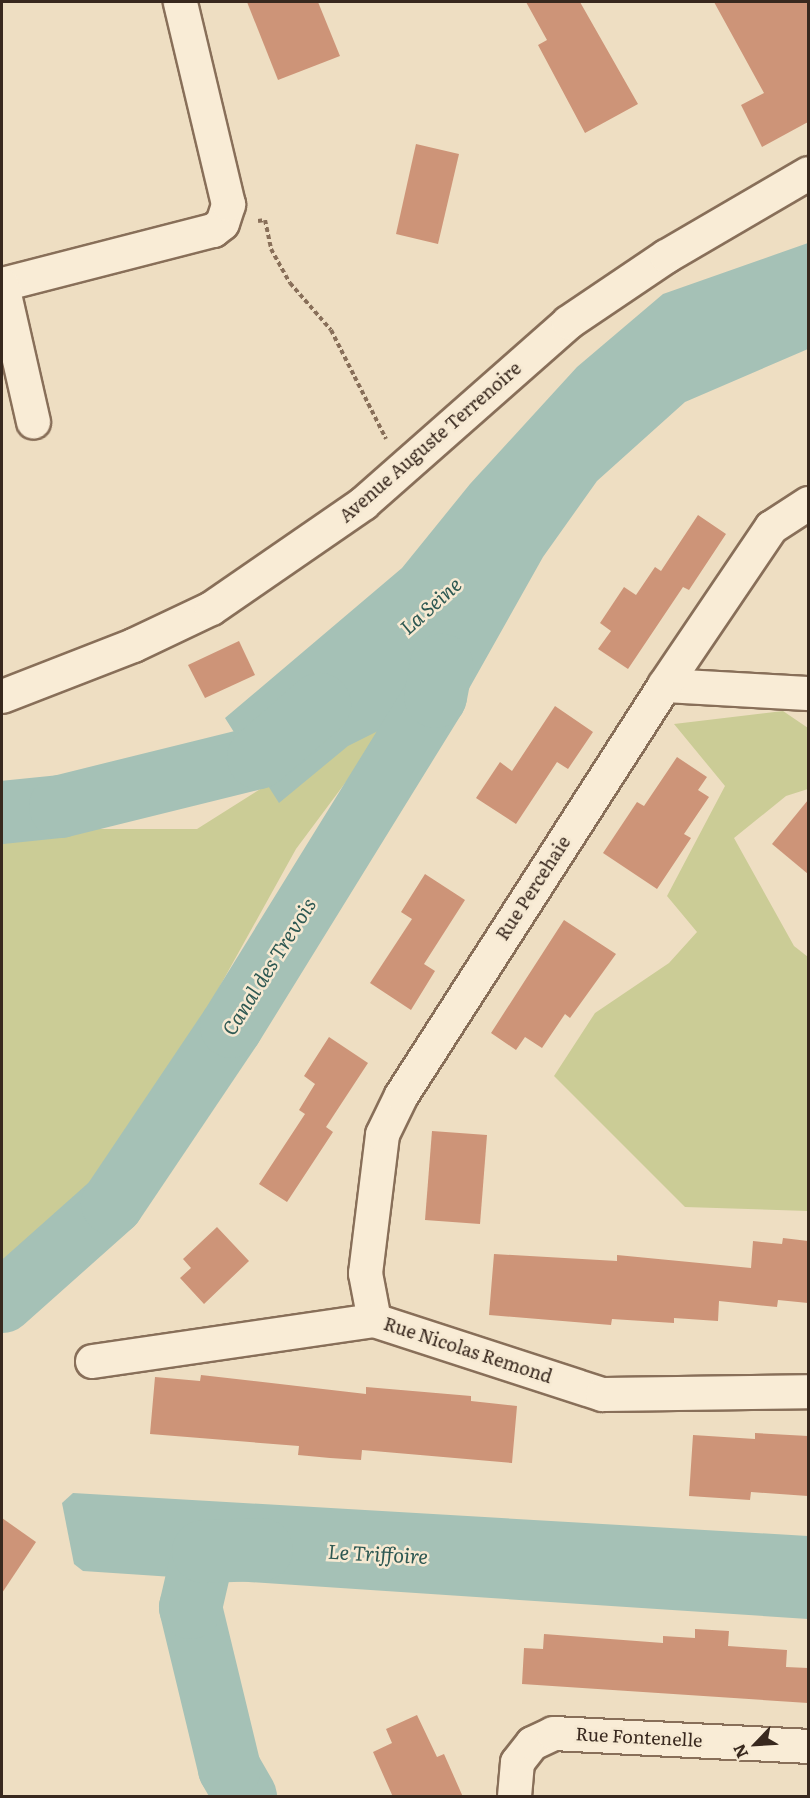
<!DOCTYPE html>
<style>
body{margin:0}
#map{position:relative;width:810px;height:1798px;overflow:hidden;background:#eedec2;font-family:Literata,serif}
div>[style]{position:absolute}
.green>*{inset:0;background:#cbcc96}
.water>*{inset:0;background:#a5c1b6}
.river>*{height:63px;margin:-31.5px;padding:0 31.5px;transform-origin:31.5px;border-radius:31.5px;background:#a5c1b6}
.building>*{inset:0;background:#cd9478}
.path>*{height:4px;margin-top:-2px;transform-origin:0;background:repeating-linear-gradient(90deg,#886f59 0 4.5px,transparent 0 7.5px)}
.roads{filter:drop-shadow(2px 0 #886f59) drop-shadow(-2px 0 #886f59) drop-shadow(0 2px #886f59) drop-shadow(0 -2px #886f59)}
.minor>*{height:33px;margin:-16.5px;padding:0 16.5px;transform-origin:16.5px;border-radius:16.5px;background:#f9ecd6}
span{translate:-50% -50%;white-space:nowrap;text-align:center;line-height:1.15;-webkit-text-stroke:5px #f6e9d2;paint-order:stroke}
.street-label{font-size:18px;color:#38281e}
.water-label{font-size:20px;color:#2d5852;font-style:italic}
.frame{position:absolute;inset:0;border:3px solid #38281e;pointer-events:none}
.north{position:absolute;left:726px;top:1714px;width:60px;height:60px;-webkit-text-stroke:4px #f6e9d2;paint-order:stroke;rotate:245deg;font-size:16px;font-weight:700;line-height:24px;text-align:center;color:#38281e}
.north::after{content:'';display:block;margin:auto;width:21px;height:27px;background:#38281e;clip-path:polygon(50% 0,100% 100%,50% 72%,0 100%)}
</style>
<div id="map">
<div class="green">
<div style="clip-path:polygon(783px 711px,808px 728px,808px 789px,786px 796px,734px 838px,794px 946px,808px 957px,808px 1211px,685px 1207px,554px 1076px,595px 1013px,669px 963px,697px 932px,667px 896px,725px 786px,674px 724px)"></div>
<div style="clip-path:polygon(392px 720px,296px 849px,200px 1022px,108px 1169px,2px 1275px,2px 835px,74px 829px,197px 829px,319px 752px)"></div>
</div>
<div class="water">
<div style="clip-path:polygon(808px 243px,808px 349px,685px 402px,597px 481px,543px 557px,430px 758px,389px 734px,392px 724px,348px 746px,279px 803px,225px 718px,402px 568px,470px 484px,577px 367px,663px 294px)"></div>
<div style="clip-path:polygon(73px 1493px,808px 1536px,808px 1619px,83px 1571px,74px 1564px,62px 1503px)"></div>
</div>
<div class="river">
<div style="left:2px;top:812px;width:58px;rotate:-5.9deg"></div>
<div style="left:60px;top:806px;width:204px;rotate:-13.9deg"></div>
<div style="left:258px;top:757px;width:81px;rotate:-41deg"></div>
<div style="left:2px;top:1301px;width:147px;rotate:-41.7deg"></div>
<div style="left:112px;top:1203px;width:213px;rotate:-56.1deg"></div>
<div style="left:231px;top:1026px;width:388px;rotate:-58.3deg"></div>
<div style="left:435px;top:696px;width:32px;rotate:-79deg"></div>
<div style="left:245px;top:1796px;width:32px;rotate:-120deg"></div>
<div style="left:229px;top:1768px;width:166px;rotate:-103.6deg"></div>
<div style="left:190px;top:1607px;width:57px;rotate:-76.9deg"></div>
<div style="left:203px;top:1551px;width:58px;rotate:-2deg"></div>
</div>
<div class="building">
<div style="clip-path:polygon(247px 2px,318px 2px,340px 56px,278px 80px)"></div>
<div style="clip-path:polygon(526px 2px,580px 2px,638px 104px,585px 133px,538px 45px,547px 40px)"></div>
<div style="clip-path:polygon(714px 2px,808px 2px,808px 122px,762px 147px,741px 105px,764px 93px)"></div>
<div style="clip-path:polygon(416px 144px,459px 154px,438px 244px,396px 234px)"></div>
<div style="clip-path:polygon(698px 515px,726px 534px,689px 590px,683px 587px,628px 669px,598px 649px,611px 631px,600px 623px,624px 587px,636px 595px,655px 567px,661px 571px)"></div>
<div style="clip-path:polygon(239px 641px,255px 675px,205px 698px,188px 665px)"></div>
<div style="clip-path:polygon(555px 706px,593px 732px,568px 769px,557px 762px,516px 824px,476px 798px,500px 762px,512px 771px)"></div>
<div style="clip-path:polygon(677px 757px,707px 777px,698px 790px,709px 797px,684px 834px,691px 838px,657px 889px,603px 853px,637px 802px,644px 806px)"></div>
<div style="clip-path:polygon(808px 800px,808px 874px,772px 844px)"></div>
<div style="clip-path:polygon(425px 874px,465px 900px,424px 964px,435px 971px,411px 1010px,370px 983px,412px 919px,401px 912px)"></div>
<div style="clip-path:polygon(564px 920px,616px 954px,570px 1018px,565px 1014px,542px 1048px,525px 1037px,516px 1050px,491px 1033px)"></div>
<div style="clip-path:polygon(329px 1037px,368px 1063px,326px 1127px,333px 1132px,287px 1202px,259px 1184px,305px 1114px,299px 1110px,315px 1084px,304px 1076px)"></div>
<div style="clip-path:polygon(432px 1131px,487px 1135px,480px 1224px,425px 1220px)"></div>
<div style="clip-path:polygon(217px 1227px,249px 1261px,204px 1304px,180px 1278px,191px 1268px,183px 1259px)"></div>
<div style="clip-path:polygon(783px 1238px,808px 1241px,808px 1303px,778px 1300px,777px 1307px,719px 1301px,718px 1321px,674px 1318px,674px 1323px,612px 1319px,611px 1325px,489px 1315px,494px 1254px,617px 1261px,617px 1255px,751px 1268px,753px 1241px,782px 1244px)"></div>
<div style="clip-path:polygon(201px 1375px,366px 1394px,366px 1387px,471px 1396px,471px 1401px,517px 1406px,512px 1463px,362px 1450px,361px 1460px,330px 1458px,298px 1455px,299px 1446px,150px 1434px,155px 1377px,200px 1381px)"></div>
<div style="clip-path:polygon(755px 1433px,808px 1436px,808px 1496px,751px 1492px,750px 1500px,689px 1496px,693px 1435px,755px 1439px)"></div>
<div style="clip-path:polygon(2px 1518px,36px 1542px,2px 1593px)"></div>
<div style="clip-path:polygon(695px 1629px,729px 1631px,728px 1646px,787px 1650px,786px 1667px,808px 1668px,808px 1703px,522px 1684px,524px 1648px,543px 1649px,544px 1634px,663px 1643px,663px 1636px,695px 1638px)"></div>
<div style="clip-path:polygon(417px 1715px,437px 1757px,444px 1754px,463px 1797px,393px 1797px,373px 1752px,392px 1743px,386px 1729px)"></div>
</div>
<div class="path">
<div style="left:258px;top:221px;width:7px;rotate:-8deg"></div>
<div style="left:265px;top:220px;width:30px;rotate:78deg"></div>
<div style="left:271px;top:249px;width:39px;rotate:61deg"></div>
<div style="left:290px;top:283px;width:62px;rotate:48.9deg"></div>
<div style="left:331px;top:330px;width:122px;rotate:63.2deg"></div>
</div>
<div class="roads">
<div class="minor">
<div style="left:2px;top:284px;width:218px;rotate:-14.4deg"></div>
<div style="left:213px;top:230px;width:11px;rotate:-38deg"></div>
<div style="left:222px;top:223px;width:20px;rotate:-72deg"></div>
<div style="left:228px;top:204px;width:208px;rotate:-103.4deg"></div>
<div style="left:2px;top:285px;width:140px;rotate:77.2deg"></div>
<div style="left:664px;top:685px;width:144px;rotate:3.2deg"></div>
<div style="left:2px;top:696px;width:141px;rotate:-21.3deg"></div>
<div style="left:133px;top:645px;width:86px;rotate:-25.4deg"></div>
<div style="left:211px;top:608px;width:185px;rotate:-34.6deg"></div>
<div style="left:363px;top:503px;width:273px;rotate:-41.4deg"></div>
<div style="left:568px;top:322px;width:118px;rotate:-34deg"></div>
<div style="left:666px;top:256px;width:164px;rotate:-30.3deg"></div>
<div style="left:374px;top:1320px;width:48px;rotate:-100.8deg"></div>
<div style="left:365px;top:1273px;width:140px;rotate:-83deg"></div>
<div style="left:382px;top:1134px;width:43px;rotate:-64deg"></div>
<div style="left:401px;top:1095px;width:487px;rotate:-57.3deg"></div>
<div style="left:664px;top:685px;width:191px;rotate:-55.9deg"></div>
<div style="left:771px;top:527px;width:44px;rotate:-33deg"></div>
<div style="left:92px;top:1361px;width:285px;rotate:-8.3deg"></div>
<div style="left:374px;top:1320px;width:240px;rotate:18deg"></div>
<div style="left:602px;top:1394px;width:206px;rotate:-0.8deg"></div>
<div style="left:514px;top:1796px;width:34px;rotate:-85deg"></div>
<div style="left:517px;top:1762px;width:24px;rotate:-52deg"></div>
<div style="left:532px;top:1743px;width:23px;rotate:-25deg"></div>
<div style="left:553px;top:1733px;width:255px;rotate:2.9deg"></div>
</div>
</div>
<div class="street-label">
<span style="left:430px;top:442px;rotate:-41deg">Avenue Auguste Terrenoire</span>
<span style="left:533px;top:888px;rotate:-57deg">Rue Percehaie</span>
<span style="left:468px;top:1350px;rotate:18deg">Rue Nicolas Remond</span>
<span style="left:639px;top:1737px;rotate:3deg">Rue Fontenelle</span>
</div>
<div class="water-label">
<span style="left:430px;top:605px;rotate:-42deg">La Seine</span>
<span style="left:268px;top:966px;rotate:-58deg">Canal des Trevois</span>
<span style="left:378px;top:1553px;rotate:3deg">Le Triffoire</span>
</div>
<div class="frame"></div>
<div class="north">N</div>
</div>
